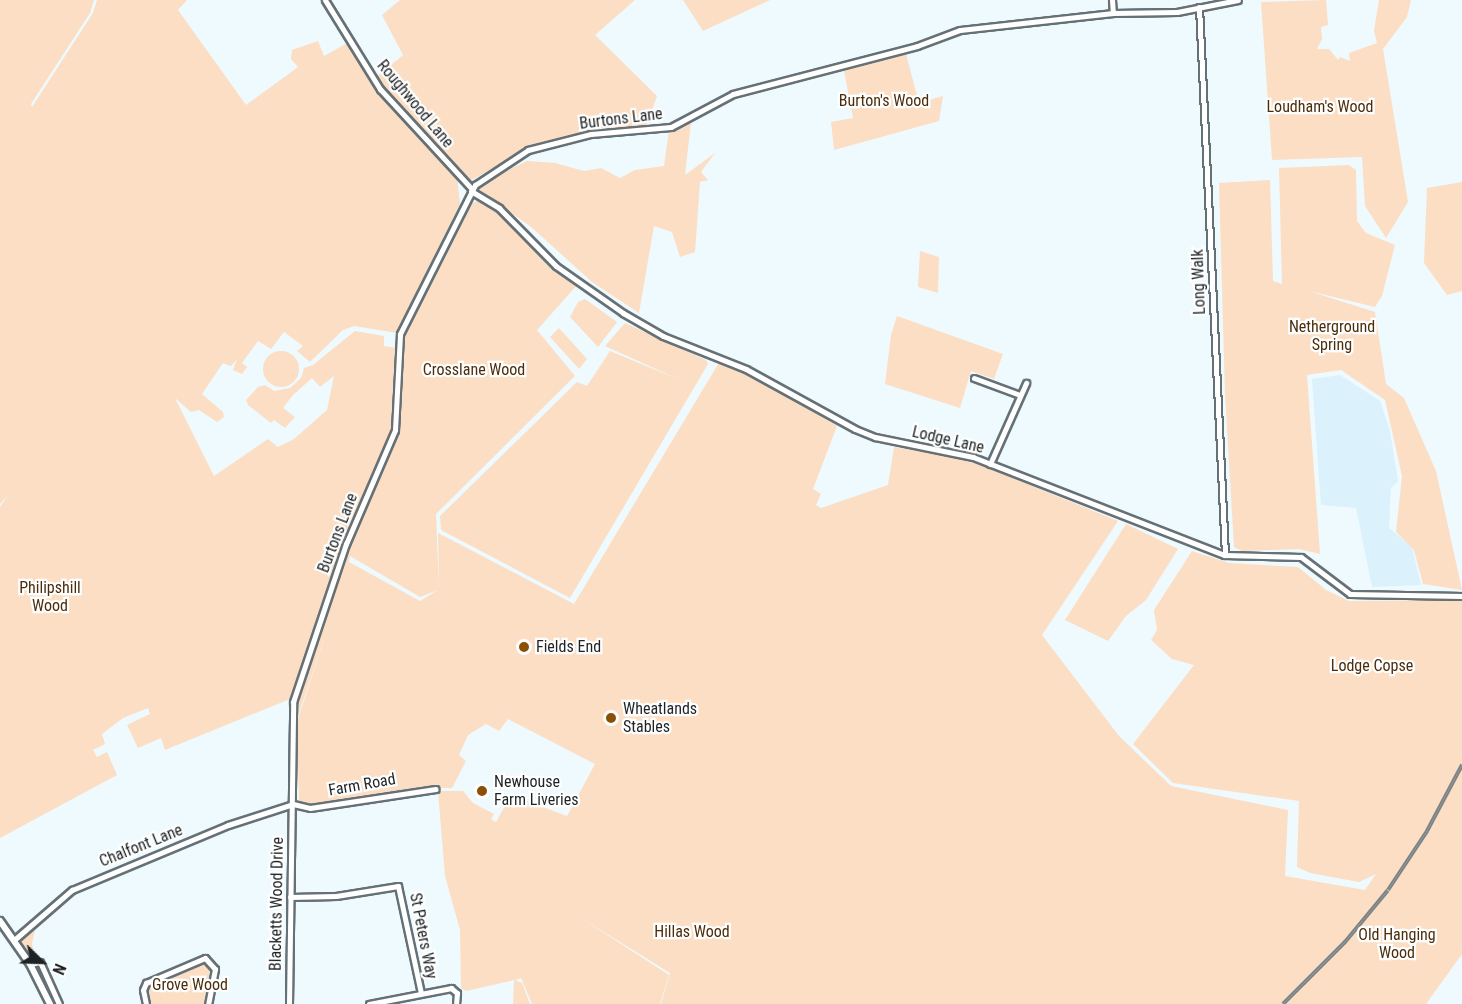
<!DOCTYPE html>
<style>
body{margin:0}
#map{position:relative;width:1462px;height:1004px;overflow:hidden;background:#effaff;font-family:"Roboto Condensed",sans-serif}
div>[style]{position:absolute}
.built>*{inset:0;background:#dbf1fb}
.green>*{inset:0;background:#fbdec3}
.round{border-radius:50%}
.roads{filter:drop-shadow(2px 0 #657176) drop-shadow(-2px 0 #657176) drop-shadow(0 2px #657176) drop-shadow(0 -2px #657176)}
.minor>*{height:5px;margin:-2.5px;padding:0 2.5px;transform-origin:2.5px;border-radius:2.5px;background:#fff}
.tertiary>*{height:6px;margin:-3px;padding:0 3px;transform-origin:3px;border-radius:3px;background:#fff}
.rail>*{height:4px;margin-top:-2px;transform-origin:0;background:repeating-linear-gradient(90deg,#fff 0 4.5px,#7b8387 0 9px);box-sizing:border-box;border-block:2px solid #7b8387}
.dots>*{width:16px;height:16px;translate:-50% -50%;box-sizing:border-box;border:3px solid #fff;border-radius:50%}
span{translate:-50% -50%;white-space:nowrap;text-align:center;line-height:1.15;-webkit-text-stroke:4.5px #fff;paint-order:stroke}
.park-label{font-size:16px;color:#4b2d0b}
.street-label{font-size:16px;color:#1d2224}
.poi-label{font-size:16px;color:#1d2224}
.left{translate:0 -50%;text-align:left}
.north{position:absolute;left:12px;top:932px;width:60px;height:60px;-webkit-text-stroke:4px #fff;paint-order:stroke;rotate:113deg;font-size:16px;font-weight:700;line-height:24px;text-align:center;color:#1d2224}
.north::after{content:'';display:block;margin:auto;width:21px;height:27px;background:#1d2224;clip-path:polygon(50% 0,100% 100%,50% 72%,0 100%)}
</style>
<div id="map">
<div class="built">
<div style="clip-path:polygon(1340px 375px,1380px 401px,1390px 431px,1398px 481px,1391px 488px,1389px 528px,1412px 547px,1421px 585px,1372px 587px,1356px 508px,1321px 505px,1312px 379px)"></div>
</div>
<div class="green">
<div style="clip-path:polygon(0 0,94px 0,90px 13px,31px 104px,32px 107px,93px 13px,97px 0,187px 0,178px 10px,246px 105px,298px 67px,291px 59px,292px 50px,318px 41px,324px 56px,349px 42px,377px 88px,457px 176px,460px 204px,397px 333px,354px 326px,343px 330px,310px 362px,297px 351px,303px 346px,284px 332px,271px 349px,258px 341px,242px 363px,247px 367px,242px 374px,233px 370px,237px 359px,231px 366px,223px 363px,202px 394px,223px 412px,224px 417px,217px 422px,199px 410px,191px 412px,175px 398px,214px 476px,268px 439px,278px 447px,294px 439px,327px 410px,334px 376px,320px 387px,312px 378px,293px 395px,283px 408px,295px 417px,285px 428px,274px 420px,271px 423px,248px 405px,246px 400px,258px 387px,265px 385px,274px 391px,290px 388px,301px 378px,304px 368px,313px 365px,355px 331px,384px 336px,384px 346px,396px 348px,392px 430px,346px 538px,290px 699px,165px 750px,161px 738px,138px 748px,127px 725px,150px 714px,148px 708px,123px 718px,102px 734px,105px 744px,93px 750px,97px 757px,107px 752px,117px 775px,0 838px,0 507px,8px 495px,0 504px)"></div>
<div style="clip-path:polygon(400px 0,635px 0,595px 35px,657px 96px,646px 127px,601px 128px,528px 148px,470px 181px,375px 78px,403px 55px,382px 15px)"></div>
<div style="clip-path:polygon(683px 0,770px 0,703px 31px)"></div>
<div style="clip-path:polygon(1326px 0,1328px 25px,1321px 27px,1322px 39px,1317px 49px,1329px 49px,1338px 60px,1340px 57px,1350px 61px,1349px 53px,1377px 43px,1374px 31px,1379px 0,1411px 0,1407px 17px,1383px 49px,1408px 202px,1386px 238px,1365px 206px,1362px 157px,1272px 160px,1261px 2px)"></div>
<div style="clip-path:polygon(906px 54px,919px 103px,943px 96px,939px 121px,834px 150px,831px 122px,853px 118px,844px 71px)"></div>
<div style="clip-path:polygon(691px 122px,685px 175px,715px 153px,701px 172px,708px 180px,700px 182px,695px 252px,680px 257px,672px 232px,654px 226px,639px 313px,592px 282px,530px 226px,478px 190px,499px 174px,527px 161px,555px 163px,584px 171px,601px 168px,620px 178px,635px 170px,664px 166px,669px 130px)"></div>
<div style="clip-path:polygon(1349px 165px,1356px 170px,1357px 221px,1366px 233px,1395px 245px,1382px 296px,1375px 307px,1309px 291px,1375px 312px,1386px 384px,1404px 398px,1436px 471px,1462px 590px,1423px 584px,1414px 550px,1396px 532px,1402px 476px,1385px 400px,1341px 370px,1307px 375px,1320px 554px,1299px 549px,1242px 551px,1234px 547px,1225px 394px,1219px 183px,1270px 180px,1273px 281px,1282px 284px,1279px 168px)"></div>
<div style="clip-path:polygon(1462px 182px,1462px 291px,1447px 295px,1424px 263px,1427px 188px)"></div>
<div style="clip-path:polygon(evenodd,480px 200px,496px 209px,555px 267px,578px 284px,537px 330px,575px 376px,436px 514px,439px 589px,438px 533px,574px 604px,720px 361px,762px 380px,837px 426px,813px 489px,821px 494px,816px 505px,821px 508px,888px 485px,894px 447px,954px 457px,988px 468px,1118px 521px,1042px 635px,1119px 736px,1171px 786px,1288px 810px,1285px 876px,1365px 890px,1376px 874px,1359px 882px,1310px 873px,1297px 867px,1299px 801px,1173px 783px,1133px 744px,1194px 665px,1172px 659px,1151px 640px,1157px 630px,1154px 610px,1192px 551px,1229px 563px,1298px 567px,1326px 590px,1349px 601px,1462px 600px,1462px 954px,1426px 1004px,661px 1004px,670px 973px,581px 918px,669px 975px,660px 1004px,532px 1004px,521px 978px,515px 980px,522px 983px,530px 1004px,513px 1004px,514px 980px,466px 991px,461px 988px,460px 930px,445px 876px,438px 791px,463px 791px,473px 803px,494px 814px,491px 819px,496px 822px,511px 795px,567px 816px,595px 764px,508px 719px,499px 731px,486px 724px,468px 735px,459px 755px,466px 761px,452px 788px,416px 788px,333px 803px,299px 804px,297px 722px,332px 615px,296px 722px,296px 709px,348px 546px,397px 431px,402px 337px,467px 205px,480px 200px,350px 556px,420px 597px,438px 590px,420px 601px,349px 562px,350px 556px)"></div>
<div style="clip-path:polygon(920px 251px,939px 257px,938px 293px,918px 287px)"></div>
<div style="clip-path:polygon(585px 299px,617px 322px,598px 347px,570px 317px,578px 302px)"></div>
<div style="clip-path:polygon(897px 316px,1003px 354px,994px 379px,971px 371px,960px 408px,885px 384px,891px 335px)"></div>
<div style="clip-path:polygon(625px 323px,706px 360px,708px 364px,570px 598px,441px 530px,440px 516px,577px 382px,587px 386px,610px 351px,680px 380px,605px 346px)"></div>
<div style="clip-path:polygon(559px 328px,587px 359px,579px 369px,550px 337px)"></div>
<div class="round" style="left:263px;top:351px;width:36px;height:36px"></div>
<div style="clip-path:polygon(1126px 524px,1178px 549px,1146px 600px,1126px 616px,1108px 641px,1065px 620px)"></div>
<div style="clip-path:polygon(60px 904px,62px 907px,35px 930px,32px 944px,36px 960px,32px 962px,20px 938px)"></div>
<div style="clip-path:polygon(205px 960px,211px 966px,204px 1004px,148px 1004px,146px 986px)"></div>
</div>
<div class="roads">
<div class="minor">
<div style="left:325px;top:0;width:105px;rotate:58.3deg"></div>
<div style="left:380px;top:89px;width:136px;rotate:47.4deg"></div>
<div style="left:1112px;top:0;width:13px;rotate:86deg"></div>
<div style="left:1199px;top:7px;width:549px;rotate:87.28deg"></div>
<div style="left:471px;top:191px;width:33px;rotate:31deg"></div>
<div style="left:499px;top:208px;width:81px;rotate:45.5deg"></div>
<div style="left:556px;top:266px;width:82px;rotate:35deg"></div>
<div style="left:623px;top:313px;width:46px;rotate:29.9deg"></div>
<div style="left:663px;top:336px;width:89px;rotate:21.7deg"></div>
<div style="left:746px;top:369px;width:124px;rotate:28.8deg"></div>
<div style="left:855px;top:429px;width:22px;rotate:22deg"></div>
<div style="left:875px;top:437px;width:100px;rotate:11.5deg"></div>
<div style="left:973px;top:457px;width:270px;rotate:21.3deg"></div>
<div style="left:1225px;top:555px;width:76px;rotate:1.5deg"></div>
<div style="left:1301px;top:557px;width:61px;rotate:37.1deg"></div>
<div style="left:1350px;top:594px;width:112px;rotate:1deg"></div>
<div style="left:974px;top:378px;width:49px;rotate:20.3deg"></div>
<div style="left:990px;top:464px;width:89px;rotate:-66deg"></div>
<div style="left:293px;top:804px;width:17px;rotate:13deg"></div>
<div style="left:310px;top:808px;width:127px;rotate:-8.6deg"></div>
<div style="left:290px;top:897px;width:46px;rotate:-1.2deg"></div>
<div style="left:336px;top:896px;width:63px;rotate:-9.2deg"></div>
<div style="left:398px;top:886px;width:109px;rotate:77.9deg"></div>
<div style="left:14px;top:940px;width:77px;rotate:-40.8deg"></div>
<div style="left:72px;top:890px;width:169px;rotate:-22.6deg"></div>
<div style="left:228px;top:825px;width:68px;rotate:-17.9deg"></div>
<div style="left:30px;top:964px;width:10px;rotate:-11deg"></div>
<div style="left:40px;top:962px;width:46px;rotate:65.7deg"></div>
<div style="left:146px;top:1004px;width:14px;rotate:-102deg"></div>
<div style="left:143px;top:990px;width:8px;rotate:-67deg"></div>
<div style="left:146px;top:983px;width:64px;rotate:-23deg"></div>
<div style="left:205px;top:958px;width:15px;rotate:48deg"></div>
<div style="left:215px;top:969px;width:36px;rotate:101deg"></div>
<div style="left:289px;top:1004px;width:302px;rotate:-89.2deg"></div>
<div style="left:293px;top:702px;width:167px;rotate:-71.5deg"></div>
<div style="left:346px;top:544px;width:124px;rotate:-66.7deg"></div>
<div style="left:395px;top:430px;width:96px;rotate:-87deg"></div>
<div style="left:400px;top:334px;width:167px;rotate:-63.3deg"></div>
<div style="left:475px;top:185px;width:64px;rotate:-33.4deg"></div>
<div style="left:528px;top:150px;width:65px;rotate:-14.3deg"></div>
<div style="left:591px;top:134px;width:80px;rotate:-5deg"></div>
<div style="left:671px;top:127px;width:70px;rotate:-28deg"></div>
<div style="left:733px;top:94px;width:190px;rotate:-14.6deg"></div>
<div style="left:917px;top:46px;width:46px;rotate:-20.4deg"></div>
<div style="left:960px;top:30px;width:154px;rotate:-6.3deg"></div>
<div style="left:1113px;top:13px;width:64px;rotate:-0.9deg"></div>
<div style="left:1177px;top:12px;width:62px;rotate:-11.1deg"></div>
<div style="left:369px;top:1004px;width:84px;rotate:-11deg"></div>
<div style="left:451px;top:988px;width:8px;rotate:40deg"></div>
<div style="left:457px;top:993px;width:11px;rotate:95deg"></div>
</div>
<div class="tertiary">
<div style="left:0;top:921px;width:52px;rotate:55.1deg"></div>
<div style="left:30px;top:964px;width:45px;rotate:63.4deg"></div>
</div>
</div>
<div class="rail">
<div style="left:1283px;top:1004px;width:88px;rotate:-45deg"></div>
<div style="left:1345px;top:942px;width:67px;rotate:-50.4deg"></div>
<div style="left:1388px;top:890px;width:71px;rotate:-56.5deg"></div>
<div style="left:1427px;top:831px;width:75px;rotate:-62.1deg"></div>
</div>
<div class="dots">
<div style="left:524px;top:647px;background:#8a5106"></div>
<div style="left:611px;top:718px;background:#8a5106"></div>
<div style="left:482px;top:791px;background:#8a5106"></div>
</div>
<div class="park-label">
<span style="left:884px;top:101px">Burton's Wood</span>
<span style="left:1320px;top:107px">Loudham's Wood</span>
<span style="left:1332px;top:336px">Netherground<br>Spring</span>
<span style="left:474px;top:370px">Crosslane Wood</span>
<span style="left:50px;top:597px">Philipshill<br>Wood</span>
<span style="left:1372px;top:666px">Lodge Copse</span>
<span style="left:692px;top:932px">Hillas Wood</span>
<span style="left:1397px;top:944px">Old Hanging<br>Wood</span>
<span style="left:190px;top:985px">Grove Wood</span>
</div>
<div class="street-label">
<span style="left:415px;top:104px;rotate:50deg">Roughwood Lane</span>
<span style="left:621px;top:119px;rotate:-7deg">Burtons Lane</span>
<span style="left:1199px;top:282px;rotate:-92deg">Long Walk</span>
<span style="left:948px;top:440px;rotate:13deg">Lodge Lane</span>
<span style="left:338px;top:533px;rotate:-69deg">Burtons Lane</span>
<span style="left:362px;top:785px;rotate:-10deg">Farm Road</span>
<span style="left:141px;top:846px;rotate:-22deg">Chalfont Lane</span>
<span style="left:277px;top:904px;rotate:-89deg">Blacketts Wood Drive</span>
<span style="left:423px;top:936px;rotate:79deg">St Peters Way</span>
</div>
<div class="poi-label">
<span class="left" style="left:536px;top:647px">Fields End</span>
<span class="left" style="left:623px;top:718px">Wheatlands<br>Stables</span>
<span class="left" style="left:494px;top:791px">Newhouse<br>Farm Liveries</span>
</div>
<div class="north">N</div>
</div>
